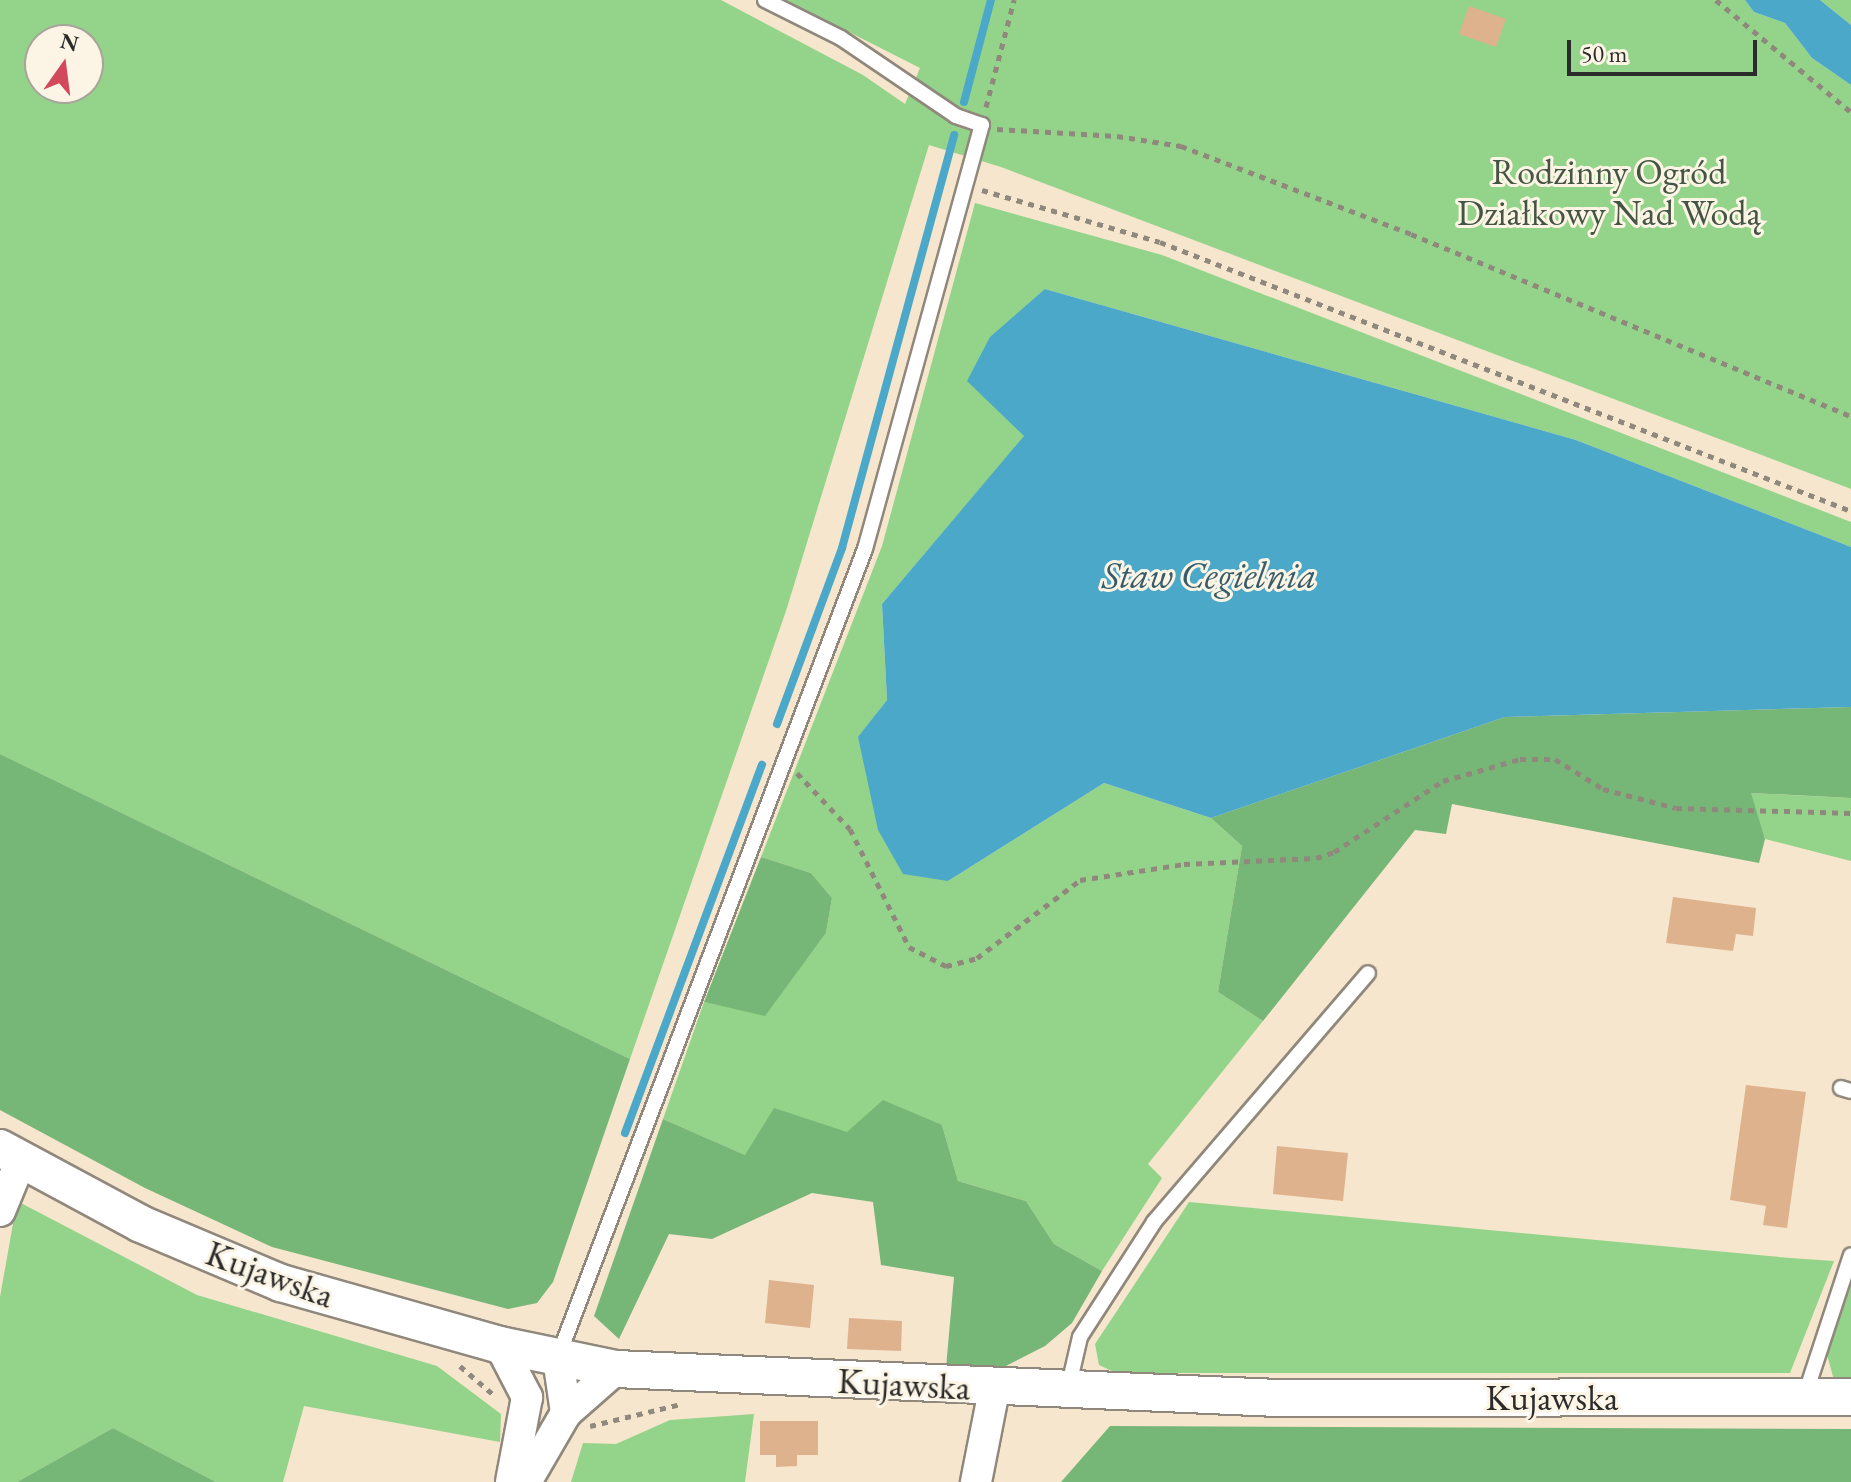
<!DOCTYPE html>
<meta charset="utf-8">
<style>
body{margin:0}
#map{position:relative;width:1851px;height:1482px;overflow:hidden;background:#f6e6cd;font-family:"EB Garamond",serif}
div>[style]{position:absolute}
.green>*{inset:0;background:#93d48a}
.forest>*{inset:0;background:#76b676}
.water>*{inset:0;background:#4ba8c9}
.stream>*{height:8px;margin:-4px;padding:0 4px;transform-origin:4px;border-radius:4px;background:#4ba8c9}
.building>*{inset:0;background:#deb28c}
.path>*{height:5px;margin-top:-2.5px;transform-origin:0;background:repeating-linear-gradient(90deg,#90887c 0 6px,transparent 0 12px)}
.roads{filter:drop-shadow(2px 0 #90887c) drop-shadow(-2px 0 #90887c) drop-shadow(0 2px #90887c) drop-shadow(0 -2px #90887c)}
.service>*{height:14px;margin:-7px;padding:0 7px;transform-origin:7px;border-radius:7px;background:#fff}
.minor>*{height:30px;margin:-15px;padding:0 15px;transform-origin:15px;border-radius:15px;background:#fff}
.tertiary>*{height:36px;margin:-18px;padding:0 18px;transform-origin:18px;border-radius:18px;background:#fff}
span{translate:-50% -50%;white-space:nowrap;text-align:center;line-height:1.15;-webkit-text-stroke:6px #fcf5e5;paint-order:stroke}
.park-label{font-size:36px;color:#455543}
.street-label{font-size:36px;color:#2b2b2b}
.water-label{font-size:38px;color:#385d6a;font-style:italic}
.north{position:absolute;left:24px;top:24px;width:80px;height:80px;box-sizing:border-box;background:#fcf5e5;border:2px solid #a8a49b;border-radius:50%;rotate:14deg;font-size:22px;font-weight:700;line-height:32px;text-align:center;color:#2b2b2b}
.north::after{content:'';display:block;margin:auto;width:28px;height:36px;background:#d1495b;clip-path:polygon(50% 0,100% 100%,50% 72%,0 100%)}
.scale{position:absolute;left:1567px;top:40px;width:190px;height:36px;box-sizing:border-box;border:4px solid #2b2b2b;border-top:0;padding-left:10px;font-size:24px;line-height:28px;white-space:nowrap;color:#2b2b2b;-webkit-text-stroke:6px #fcf5e5;paint-order:stroke}
</style>
<div id="map">
<div class="green">
<div style="clip-path:polygon(evenodd,0 0,721px 0,863px 75px,905px 104px,920px 68px,786px 0,1745px 0,1754px 12px,1785px 23px,1812px 58px,1851px 85px,1851px 489px,1001px 167px,929px 145px,786px 611px,630px 1059px,0 754px,0 0,40px 40px,88px 40px,88px 88px,40px 88px,40px 40px)"></div>
<div style="clip-path:polygon(1820px 0,1851px 0,1851px 25px)"></div>
<div style="clip-path:polygon(975px 203px,1162px 255px,1851px 522px,1851px 547px,1576px 440px,1045px 289px,1025px 436px,882px 604px,887px 700px,858px 738px,948px 881px,1104px 783px,1211px 818px,1242px 846px,1218px 992px,1263px 1021px,1148px 1164px,1162px 1178px,1102px 1271px,1054px 1244px,1026px 1201px,958px 1181px,942px 1125px,847px 1132px,745px 1155px,663px 1119px,704px 1002px,765px 1015px,826px 933px,832px 898px,811px 873px,761px 857px,882px 546px)"></div>
<div style="clip-path:polygon(1750px 793px,1851px 798px,1851px 861px,1765px 839px)"></div>
<div style="clip-path:polygon(17px 1201px,197px 1295px,437px 1366px,501px 1414px,500px 1442px,304px 1406px,283px 1482px,216px 1482px,113px 1428px,17px 1482px,0 1482px,0 1297px)"></div>
<div style="clip-path:polygon(1189px 1202px,1790px 1258px,1834px 1261px,1790px 1373px,1116px 1373px,1099px 1365px,1095px 1344px)"></div>
<div style="clip-path:polygon(1851px 1285px,1851px 1380px,1834px 1380px,1826px 1351px)"></div>
<div style="clip-path:polygon(754px 1414px,745px 1482px,571px 1482px,583px 1443px,616px 1444px,670px 1420px)"></div>
</div>
<div class="forest">
<div style="clip-path:polygon(1851px 707px,1851px 798px,1751px 793px,1765px 839px,1759px 863px,1452px 804px,1446px 834px,1415px 830px,1263px 1021px,1218px 992px,1242px 846px,1211px 818px,1505px 717px)"></div>
<div style="clip-path:polygon(0 754px,630px 1059px,553px 1282px,537px 1303px,508px 1309px,272px 1247px,145px 1188px,0 1110px)"></div>
<div style="clip-path:polygon(761px 857px,811px 873px,832px 898px,826px 933px,765px 1016px,704px 1002px)"></div>
<div style="clip-path:polygon(883px 1100px,942px 1125px,958px 1181px,1026px 1201px,1054px 1244px,1102px 1271px,1072px 1323px,1045px 1346px,1000px 1369px,946px 1368px,954px 1277px,881px 1265px,873px 1202px,812px 1193px,712px 1239px,669px 1234px,619px 1339px,594px 1316px,663px 1119px,745px 1155px,774px 1108px,847px 1132px)"></div>
<div style="clip-path:polygon(1110px 1426px,1851px 1429px,1851px 1482px,1061px 1482px)"></div>
<div style="clip-path:polygon(113px 1428px,216px 1482px,17px 1482px)"></div>
</div>
<div class="water">
<div style="clip-path:polygon(1745px 0,1820px 0,1851px 25px,1851px 85px,1812px 58px,1785px 23px,1754px 12px)"></div>
<div style="clip-path:polygon(1045px 289px,1576px 440px,1851px 547px,1851px 707px,1505px 717px,1211px 818px,1104px 783px,948px 881px,903px 874px,878px 830px,858px 737px,887px 700px,882px 604px,1024px 436px,967px 381px,990px 337px)"></div>
</div>
<div class="stream">
<div style="left:964px;top:102px;width:106px;rotate:-75.2deg"></div>
<div style="left:777px;top:724px;width:188px;rotate:-69.7deg"></div>
<div style="left:842px;top:548px;width:428px;rotate:-74.8deg"></div>
<div style="left:625px;top:1133px;width:393px;rotate:-69.6deg"></div>
</div>
<div class="building">
<div style="clip-path:polygon(1469px 6px,1506px 19px,1496px 47px,1459px 34px)"></div>
<div style="clip-path:polygon(1673px 897px,1756px 908px,1753px 936px,1736px 934px,1733px 951px,1666px 943px)"></div>
<div style="clip-path:polygon(1746px 1085px,1806px 1092px,1787px 1228px,1763px 1225px,1766px 1206px,1730px 1200px)"></div>
<div style="clip-path:polygon(1277px 1146px,1348px 1153px,1343px 1201px,1273px 1194px)"></div>
<div style="clip-path:polygon(769px 1280px,814px 1285px,810px 1328px,765px 1323px)"></div>
<div style="clip-path:polygon(849px 1318px,902px 1321px,901px 1351px,847px 1349px)"></div>
<div style="clip-path:polygon(760px 1421px,818px 1421px,818px 1455px,797px 1455px,797px 1466px,776px 1467px,776px 1455px,760px 1455px)"></div>
</div>
<div class="path">
<div style="left:1716px;top:0;width:175px;rotate:39.7deg"></div>
<div style="left:986px;top:107px;width:111px;rotate:-75.3deg"></div>
<div style="left:997px;top:129px;width:120px;rotate:3.3deg"></div>
<div style="left:1117px;top:136px;width:65px;rotate:8.9deg"></div>
<div style="left:1181px;top:146px;width:246px;rotate:20.9deg"></div>
<div style="left:1411px;top:234px;width:476px;rotate:22.5deg"></div>
<div style="left:982px;top:190px;width:185px;rotate:16.3deg"></div>
<div style="left:1160px;top:242px;width:742px;rotate:21.27deg"></div>
<div style="left:797px;top:773px;width:77px;rotate:46.6deg"></div>
<div style="left:850px;top:829px;width:132px;rotate:63.4deg"></div>
<div style="left:909px;top:947px;width:42px;rotate:27.2deg"></div>
<div style="left:946px;top:966px;width:32px;rotate:-14deg"></div>
<div style="left:977px;top:958px;width:129px;rotate:-37.1deg"></div>
<div style="left:1080px;top:880px;width:105px;rotate:-8.7deg"></div>
<div style="left:1184px;top:864px;width:132px;rotate:-2.6deg"></div>
<div style="left:1316px;top:858px;width:19px;rotate:-18deg"></div>
<div style="left:1334px;top:852px;width:130px;rotate:-33.1deg"></div>
<div style="left:1443px;top:781px;width:80px;rotate:-15.9deg"></div>
<div style="left:1520px;top:759px;width:35px"></div>
<div style="left:1555px;top:759px;width:57px;rotate:32deg"></div>
<div style="left:1603px;top:789px;width:75px;rotate:14.6deg"></div>
<div style="left:1676px;top:808px;width:175px;rotate:1.6deg"></div>
<div style="left:460px;top:1366px;width:46px;rotate:40.6deg"></div>
<div style="left:590px;top:1426px;width:94px;rotate:-13.6deg"></div>
</div>
<div class="roads">
<div class="service">
<div style="left:1841px;top:1088px;width:10px;rotate:17deg"></div>
<div style="left:558px;top:1357px;width:864px;rotate:-69.2deg"></div>
<div style="left:865px;top:549px;width:440px;rotate:-74.6deg"></div>
<div style="left:982px;top:125px;width:28px;rotate:-161deg"></div>
<div style="left:956px;top:116px;width:139px;rotate:-145.9deg"></div>
<div style="left:841px;top:38px;width:85px;rotate:-153.4deg"></div>
<div style="left:1068px;top:1389px;width:53px;rotate:-77deg"></div>
<div style="left:1080px;top:1337px;width:137px;rotate:-57.2deg"></div>
<div style="left:1154px;top:1222px;width:328px;rotate:-49.3deg"></div>
<div style="left:1805px;top:1395px;width:147px;rotate:-71.8deg"></div>
</div>
<div class="minor">
<div style="left:0;top:1211px;width:55px;rotate:-67.6deg"></div>
<div style="left:500px;top:1345px;width:59px;rotate:62.6deg"></div>
<div style="left:527px;top:1397px;width:86px;rotate:100.7deg"></div>
<div style="left:558px;top:1358px;width:56px;rotate:81.7deg"></div>
<div style="left:526px;top:1482px;width:80px;rotate:-59.9deg"></div>
<div style="left:566px;top:1413px;width:67px;rotate:-41.3deg"></div>
<div style="left:976px;top:1482px;width:94px;rotate:-78.9deg"></div>
</div>
<div class="tertiary">
<div style="left:0;top:1148px;width:160px;rotate:28.3deg"></div>
<div style="left:141px;top:1224px;width:152px;rotate:22.9deg"></div>
<div style="left:281px;top:1283px;width:228px;rotate:15.8deg"></div>
<div style="left:500px;top:1345px;width:118px;rotate:11.7deg"></div>
<div style="left:616px;top:1369px;width:663px;rotate:2.51deg"></div>
<div style="left:1278px;top:1398px;width:573px;rotate:-0.1deg"></div>
</div>
</div>
<div class="park-label">
<span style="left:1609px;top:192px">Rodzinny Ogród<br>Działkowy Nad Wodą</span>
</div>
<div class="street-label">
<span style="left:270px;top:1274px;rotate:20deg">Kujawska</span>
<span style="left:904px;top:1384px;rotate:3deg">Kujawska</span>
<span style="left:1552px;top:1398px">Kujawska</span>
</div>
<div class="water-label">
<span style="left:1209px;top:575px">Staw Cegielnia</span>
</div>
<div class="north">N</div>
<div class="scale">50 m</div>
</div>
